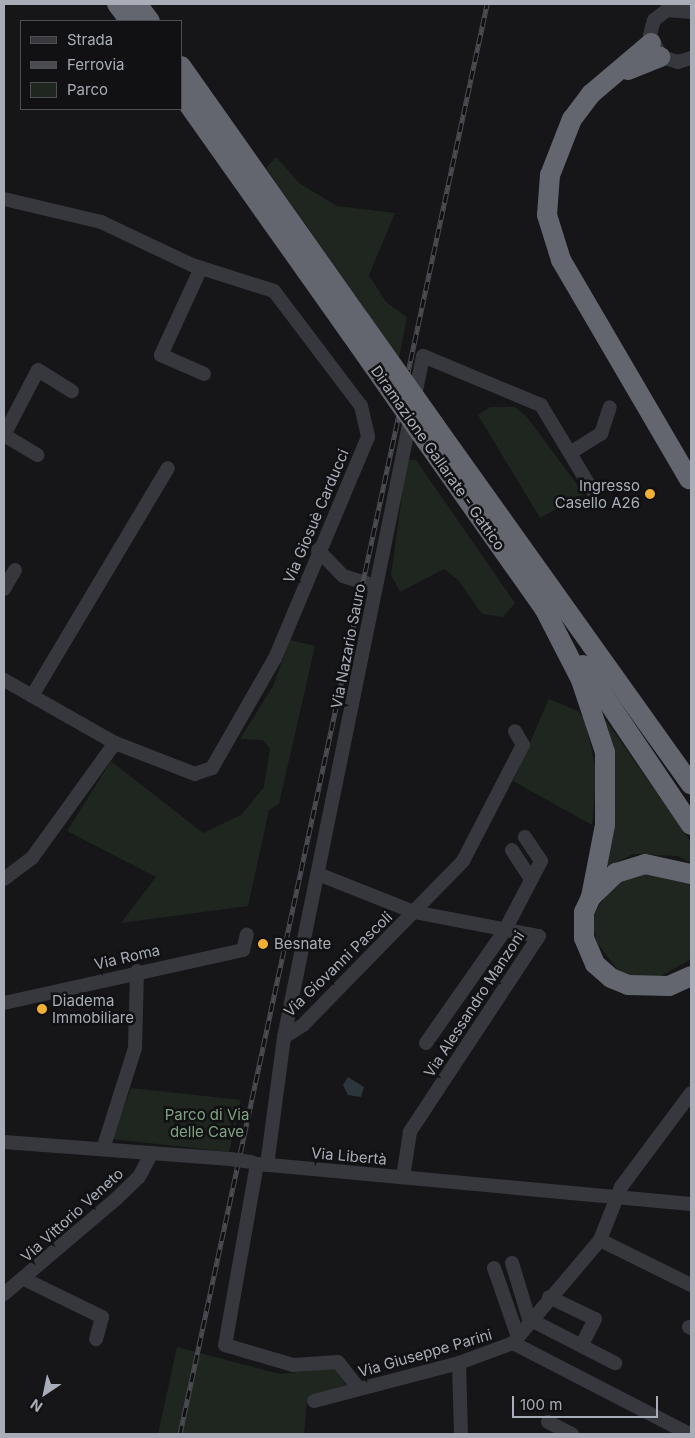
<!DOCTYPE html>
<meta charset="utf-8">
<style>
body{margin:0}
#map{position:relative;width:695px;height:1438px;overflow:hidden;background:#161618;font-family:Inter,sans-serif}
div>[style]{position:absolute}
.green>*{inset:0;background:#1e261f}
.water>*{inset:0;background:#2c353c}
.minor>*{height:14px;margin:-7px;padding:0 7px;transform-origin:7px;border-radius:7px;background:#37383d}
.highway>*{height:20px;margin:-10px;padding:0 10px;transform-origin:10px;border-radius:10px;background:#63666e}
.rail>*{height:5px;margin-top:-2.5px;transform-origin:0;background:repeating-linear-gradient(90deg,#111113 0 9px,#4a4c52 0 18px);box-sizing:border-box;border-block:1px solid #4a4c52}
.minor-bridge>*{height:14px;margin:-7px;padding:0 7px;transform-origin:7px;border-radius:7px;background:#37383d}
.highway-bridge>*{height:20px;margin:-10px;padding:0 10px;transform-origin:10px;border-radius:10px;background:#63666e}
.dots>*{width:14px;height:14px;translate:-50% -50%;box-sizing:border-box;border:2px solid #111113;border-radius:50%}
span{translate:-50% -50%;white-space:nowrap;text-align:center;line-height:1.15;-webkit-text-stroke:5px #111113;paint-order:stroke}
.street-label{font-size:15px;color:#a8adb8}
.poi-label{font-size:15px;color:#a8adb8}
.right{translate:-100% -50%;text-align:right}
.left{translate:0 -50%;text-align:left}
.park-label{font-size:15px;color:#7fa381}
.frame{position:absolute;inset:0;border:5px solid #a8adb8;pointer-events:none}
.legend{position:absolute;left:20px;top:20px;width:162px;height:90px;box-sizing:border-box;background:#111113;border:1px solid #4d4f55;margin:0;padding:6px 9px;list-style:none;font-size:15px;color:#a8adb8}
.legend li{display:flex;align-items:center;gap:10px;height:25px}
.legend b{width:25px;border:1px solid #4d4f55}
.north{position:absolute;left:20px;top:1368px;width:50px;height:50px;-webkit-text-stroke:4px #111113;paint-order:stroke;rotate:214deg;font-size:14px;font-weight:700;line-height:20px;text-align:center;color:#a8adb8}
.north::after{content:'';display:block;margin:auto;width:18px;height:22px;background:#a8adb8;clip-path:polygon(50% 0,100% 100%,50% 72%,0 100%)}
.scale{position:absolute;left:512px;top:1396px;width:146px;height:22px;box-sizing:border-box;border:2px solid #a8adb8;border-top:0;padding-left:6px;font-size:15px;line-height:18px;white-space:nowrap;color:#a8adb8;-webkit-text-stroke:4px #111113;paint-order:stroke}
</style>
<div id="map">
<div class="green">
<div style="clip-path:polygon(276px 157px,299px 183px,337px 206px,395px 213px,369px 275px,386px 302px,407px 317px,399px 358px,266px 168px)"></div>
<div style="clip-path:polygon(490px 407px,515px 407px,527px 417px,584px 494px,540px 518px,478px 415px)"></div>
<div style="clip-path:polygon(407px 460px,416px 460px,515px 603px,503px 617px,482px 614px,458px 580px,444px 569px,400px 592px,391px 575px)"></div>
<div style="clip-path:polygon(290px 640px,315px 646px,279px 804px,269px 810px,248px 906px,121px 923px,156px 877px,67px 831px,111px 761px,203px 833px,241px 815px,264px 787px,270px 749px,263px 740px,240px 739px,273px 686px)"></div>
<div style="clip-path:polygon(549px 699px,578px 711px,585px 720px,597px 774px,592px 825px,513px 781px)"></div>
<div style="clip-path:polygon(601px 713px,691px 842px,691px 863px,678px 856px,633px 854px,603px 869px)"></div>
<div style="clip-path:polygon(638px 871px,691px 881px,691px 959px,661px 976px,639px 977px,619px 971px,597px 943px,591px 918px,615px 882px)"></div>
<div style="clip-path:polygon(131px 1088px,241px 1100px,229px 1152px,112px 1139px)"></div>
<div style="clip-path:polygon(177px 1347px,280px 1374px,335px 1368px,346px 1385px,307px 1400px,304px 1434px,158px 1434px)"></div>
</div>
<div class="water">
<div style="clip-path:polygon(348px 1077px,364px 1087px,361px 1097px,348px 1095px,343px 1085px)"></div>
</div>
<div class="minor">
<div style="left:691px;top:12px;width:24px;rotate:-175deg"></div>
<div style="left:667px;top:10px;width:16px;rotate:142deg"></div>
<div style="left:654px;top:20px;width:16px;rotate:105deg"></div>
<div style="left:650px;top:35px;width:25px;rotate:63deg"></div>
<div style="left:661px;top:57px;width:18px;rotate:16deg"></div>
<div style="left:678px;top:62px;width:14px;rotate:-17deg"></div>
<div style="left:4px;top:199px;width:100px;rotate:13.3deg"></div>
<div style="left:101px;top:222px;width:101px;rotate:25.3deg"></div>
<div style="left:192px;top:265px;width:86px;rotate:17.6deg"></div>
<div style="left:274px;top:291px;width:144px;rotate:52.9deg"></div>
<div style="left:361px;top:406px;width:32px;rotate:77deg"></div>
<div style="left:368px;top:437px;width:240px;rotate:112.8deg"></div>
<div style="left:275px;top:658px;width:127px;rotate:119.8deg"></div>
<div style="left:212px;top:768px;width:18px;rotate:161deg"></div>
<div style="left:195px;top:774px;width:86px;rotate:-158.8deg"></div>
<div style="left:115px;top:743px;width:128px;rotate:-150.4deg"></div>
<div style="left:201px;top:268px;width:96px;rotate:114.7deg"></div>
<div style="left:161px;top:355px;width:47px;rotate:23.8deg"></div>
<div style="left:4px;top:435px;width:73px;rotate:-62.4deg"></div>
<div style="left:38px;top:370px;width:40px;rotate:32deg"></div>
<div style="left:4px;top:435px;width:39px;rotate:31deg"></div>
<div style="left:570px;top:453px;width:36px;rotate:-32deg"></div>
<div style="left:601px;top:434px;width:28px;rotate:-72deg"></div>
<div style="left:318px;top:550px;width:36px;rotate:46deg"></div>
<div style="left:343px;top:576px;width:34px;rotate:17deg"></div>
<div style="left:4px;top:589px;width:22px;rotate:-60deg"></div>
<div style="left:32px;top:696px;width:265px;rotate:-59.2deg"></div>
<div style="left:512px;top:850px;width:35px;rotate:57deg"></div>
<div style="left:318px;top:874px;width:103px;rotate:21.6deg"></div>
<div style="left:414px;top:912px;width:127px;rotate:10.9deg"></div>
<div style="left:539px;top:936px;width:235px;rotate:123.4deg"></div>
<div style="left:410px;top:1132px;width:46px;rotate:98.8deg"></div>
<div style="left:4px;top:879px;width:35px;rotate:-37deg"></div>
<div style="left:32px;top:858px;width:142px;rotate:-54.2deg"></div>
<div style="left:4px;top:1003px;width:245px;rotate:-12.5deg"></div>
<div style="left:243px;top:950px;width:16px;rotate:-76deg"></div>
<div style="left:284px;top:1037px;width:22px;rotate:-32deg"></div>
<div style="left:303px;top:1025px;width:229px;rotate:-45.7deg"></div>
<div style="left:463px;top:861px;width:131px;rotate:-62.7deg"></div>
<div style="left:523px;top:745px;width:16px;rotate:-120deg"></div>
<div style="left:426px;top:1043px;width:138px;rotate:-55deg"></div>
<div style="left:505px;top:930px;width:78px;rotate:-62.4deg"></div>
<div style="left:541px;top:861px;width:29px;rotate:-124deg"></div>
<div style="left:4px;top:1142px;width:227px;rotate:4.3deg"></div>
<div style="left:103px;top:1149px;width:106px;rotate:-72.4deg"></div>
<div style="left:135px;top:1048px;width:77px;rotate:-88.5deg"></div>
<div style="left:257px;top:1164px;width:184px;rotate:100deg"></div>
<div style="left:225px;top:1345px;width:71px;rotate:16.4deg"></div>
<div style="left:293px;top:1365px;width:45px;rotate:-3.8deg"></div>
<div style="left:338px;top:1362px;width:34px;rotate:52deg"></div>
<div style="left:259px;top:1164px;width:434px;rotate:5.3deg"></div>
<div style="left:267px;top:1165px;width:129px;rotate:-82.4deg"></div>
<div style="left:284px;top:1037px;width:695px;rotate:-78.46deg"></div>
<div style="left:423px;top:356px;width:128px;rotate:22.6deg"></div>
<div style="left:541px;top:405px;width:99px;rotate:59deg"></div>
<div style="left:600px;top:1240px;width:102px;rotate:26.3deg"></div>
<div style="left:512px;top:1263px;width:59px;rotate:73.1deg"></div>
<div style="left:529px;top:1319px;width:97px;rotate:27.1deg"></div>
<div style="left:494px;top:1268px;width:70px;rotate:70.8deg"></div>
<div style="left:24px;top:1279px;width:87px;rotate:26deg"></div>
<div style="left:102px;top:1317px;width:23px;rotate:105deg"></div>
<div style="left:4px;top:1294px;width:148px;rotate:-40.3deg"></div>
<div style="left:117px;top:1198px;width:30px;rotate:-44deg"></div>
<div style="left:139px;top:1177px;width:27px;rotate:-62deg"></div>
<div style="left:549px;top:1297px;width:51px;rotate:25.6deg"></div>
<div style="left:595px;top:1319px;width:30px;rotate:117deg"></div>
<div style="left:689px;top:1327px;width:2px;rotate:27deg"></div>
<div style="left:513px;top:1343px;width:198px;rotate:27.3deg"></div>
<div style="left:459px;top:1363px;width:71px;rotate:88.4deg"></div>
<div style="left:314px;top:1401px;width:150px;rotate:-14.7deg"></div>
<div style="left:459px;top:1363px;width:58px;rotate:-20.3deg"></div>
<div style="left:513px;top:1343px;width:135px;rotate:-49.8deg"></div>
<div style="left:600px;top:1240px;width:57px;rotate:-68.4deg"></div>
<div style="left:621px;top:1187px;width:117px;rotate:-53.3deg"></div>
<div style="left:548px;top:1422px;width:27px;rotate:27deg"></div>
</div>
<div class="highway">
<div style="left:117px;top:4px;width:21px;rotate:53deg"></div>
<div style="left:137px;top:4px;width:21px;rotate:53deg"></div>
<div style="left:651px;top:43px;width:79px;rotate:139.6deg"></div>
<div style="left:591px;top:94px;width:31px;rotate:127deg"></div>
<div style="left:572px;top:119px;width:60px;rotate:111.4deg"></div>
<div style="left:550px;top:175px;width:40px;rotate:94.3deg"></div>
<div style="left:547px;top:215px;width:47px;rotate:72.7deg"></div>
<div style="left:561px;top:260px;width:254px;rotate:59.7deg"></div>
<div style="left:181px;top:66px;width:312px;rotate:54.8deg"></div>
<div style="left:628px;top:70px;width:35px;rotate:-22deg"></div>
<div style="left:181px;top:94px;width:294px;rotate:54.7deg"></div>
<div style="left:436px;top:427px;width:439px;rotate:54.5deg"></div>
<div style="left:426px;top:441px;width:217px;rotate:54.8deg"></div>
<div style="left:544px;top:608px;width:81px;rotate:62.8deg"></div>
<div style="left:581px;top:680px;width:76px;rotate:71.6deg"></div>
<div style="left:605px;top:752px;width:73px;rotate:90deg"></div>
<div style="left:605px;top:825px;width:73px;rotate:101deg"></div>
<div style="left:591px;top:897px;width:17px;rotate:115deg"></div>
<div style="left:584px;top:912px;width:26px;rotate:90deg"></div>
<div style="left:584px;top:938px;width:28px;rotate:67deg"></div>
<div style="left:595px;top:964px;width:21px;rotate:41deg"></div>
<div style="left:611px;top:978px;width:18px;rotate:22deg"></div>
<div style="left:628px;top:985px;width:41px;rotate:1.4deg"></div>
<div style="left:669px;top:986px;width:24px;rotate:-24deg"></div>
<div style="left:583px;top:665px;width:193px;rotate:56deg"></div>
<div style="left:591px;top:897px;width:35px;rotate:-44deg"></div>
<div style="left:616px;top:873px;width:30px;rotate:-17deg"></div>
<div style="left:645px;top:864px;width:47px;rotate:12.3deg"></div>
</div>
<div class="rail">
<div style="left:180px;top:1434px;width:1463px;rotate:-77.88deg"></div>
</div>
<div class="minor-bridge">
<div style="left:230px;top:1159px;width:22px;rotate:8deg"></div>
</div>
<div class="highway-bridge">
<div style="left:361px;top:321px;width:130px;rotate:54.7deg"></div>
<div style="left:351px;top:334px;width:131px;rotate:55deg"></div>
</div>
<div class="dots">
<div style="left:650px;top:494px;background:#f2b134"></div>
<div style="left:263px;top:944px;background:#f2b134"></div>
<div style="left:42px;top:1009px;background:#f2b134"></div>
</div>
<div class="street-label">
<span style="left:438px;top:458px;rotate:55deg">Diramazione Gallarate - Gattico</span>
<span style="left:316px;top:516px;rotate:-67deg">Via Giosuè Carducci</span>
<span style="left:348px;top:646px;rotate:-79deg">Via Nazario Sauro</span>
<span style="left:127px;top:957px;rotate:-13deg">Via Roma</span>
<span style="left:338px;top:964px;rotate:-44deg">Via Giovanni Pascoli</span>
<span style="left:474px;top:1004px;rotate:-57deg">Via Alessandro Manzoni</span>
<span style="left:349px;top:1156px;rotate:5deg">Via Libertà</span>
<span style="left:72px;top:1215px;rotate:-42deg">Via Vittorio Veneto</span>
<span style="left:425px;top:1353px;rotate:-16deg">Via Giuseppe Parini</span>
</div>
<div class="poi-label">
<span class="right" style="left:640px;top:494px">Ingresso<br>Casello A26</span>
<span class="left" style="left:274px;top:944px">Besnate</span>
<span class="left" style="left:52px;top:1009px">Diadema<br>Immobiliare</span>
</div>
<div class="park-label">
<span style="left:207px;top:1123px">Parco di Via<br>delle Cave</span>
</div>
<div class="frame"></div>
<ul class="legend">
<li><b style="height:6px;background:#37383d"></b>Strada</li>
<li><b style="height:6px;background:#4a4c52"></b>Ferrovia</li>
<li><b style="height:14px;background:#1e261f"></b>Parco</li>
</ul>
<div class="north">N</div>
<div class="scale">100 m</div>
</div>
